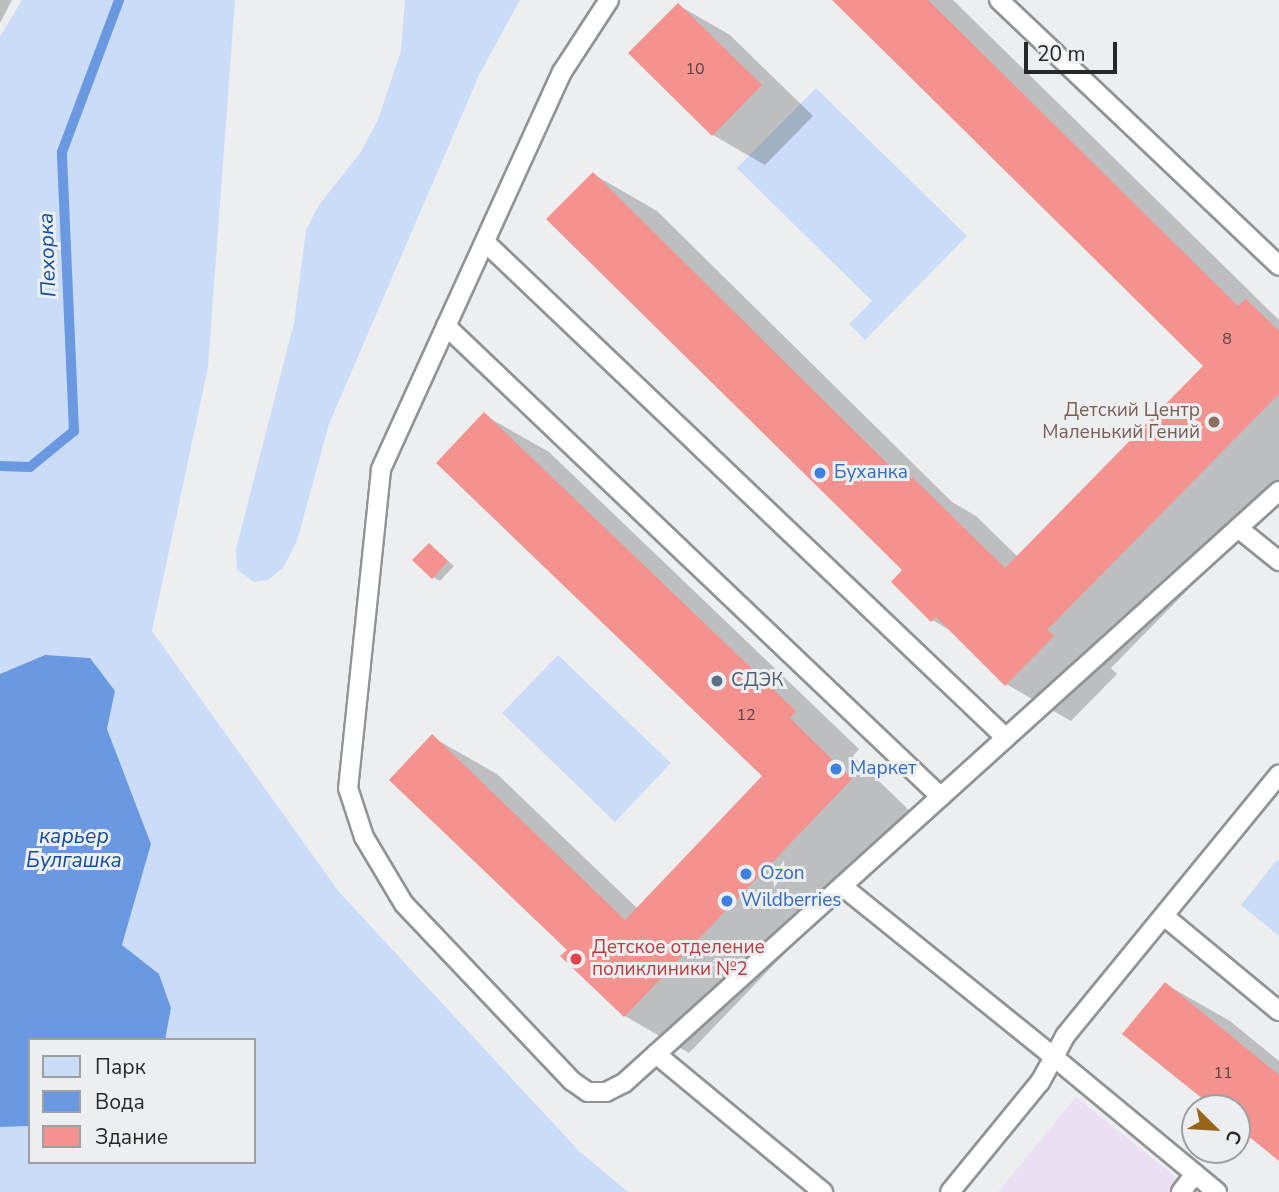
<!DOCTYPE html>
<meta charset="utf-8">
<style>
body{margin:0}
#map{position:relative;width:1279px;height:1192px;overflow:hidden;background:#edeef0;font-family:"Nunito Sans",sans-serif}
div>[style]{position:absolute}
.education>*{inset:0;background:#ebdff4}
.green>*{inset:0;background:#cadcf7}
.water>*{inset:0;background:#6b99e1}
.shadow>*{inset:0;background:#0003}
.stream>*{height:10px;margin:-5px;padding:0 5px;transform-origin:5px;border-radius:5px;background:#6b99e1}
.building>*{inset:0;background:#f4928f}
.roads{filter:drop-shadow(2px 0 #929394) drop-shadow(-2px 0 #929394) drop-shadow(0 2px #929394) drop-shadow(0 -2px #929394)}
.service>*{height:18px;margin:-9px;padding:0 9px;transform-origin:9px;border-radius:9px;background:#fff}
.dots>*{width:19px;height:19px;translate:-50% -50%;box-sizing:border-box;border:4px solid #edeef0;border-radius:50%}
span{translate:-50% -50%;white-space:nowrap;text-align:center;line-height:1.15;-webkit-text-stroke:6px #edeef0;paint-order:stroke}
.number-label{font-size:16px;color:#5a4242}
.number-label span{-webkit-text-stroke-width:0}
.education-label{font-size:19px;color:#785e54}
.right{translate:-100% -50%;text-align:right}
.shop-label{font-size:19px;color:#366cbe}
.left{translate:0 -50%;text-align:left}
.service-label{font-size:19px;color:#4e5e75}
.health-label{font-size:19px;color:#be3a42}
.water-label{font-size:21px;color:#124da1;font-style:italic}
.legend{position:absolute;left:28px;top:1038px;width:228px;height:126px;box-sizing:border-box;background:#edeef0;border:2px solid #9e9fa0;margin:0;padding:9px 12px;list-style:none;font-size:21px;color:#272828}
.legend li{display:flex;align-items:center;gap:14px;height:35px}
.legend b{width:35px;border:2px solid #9e9fa0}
.north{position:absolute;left:1181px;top:1094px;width:70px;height:70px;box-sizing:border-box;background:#edeef0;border:2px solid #9e9fa0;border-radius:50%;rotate:114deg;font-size:19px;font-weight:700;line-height:28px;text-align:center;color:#272828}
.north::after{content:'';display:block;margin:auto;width:24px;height:32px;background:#99641c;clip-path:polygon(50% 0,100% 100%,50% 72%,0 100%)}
.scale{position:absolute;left:1024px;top:42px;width:93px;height:32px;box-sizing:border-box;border:4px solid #272828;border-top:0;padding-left:9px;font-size:21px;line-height:24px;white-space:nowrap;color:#272828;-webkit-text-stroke:5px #edeef0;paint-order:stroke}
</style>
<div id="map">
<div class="education">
<div style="clip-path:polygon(1076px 1097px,1194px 1192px,998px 1192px)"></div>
</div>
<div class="green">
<div style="clip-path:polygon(22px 0,235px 0,208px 367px,152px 631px,339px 892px,579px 1151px,628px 1192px,0 1192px,0 1127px,30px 1126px,30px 1162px,254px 1162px,254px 1040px,165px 1040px,171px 1008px,159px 974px,122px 945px,151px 844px,107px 729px,115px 691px,45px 655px,0 674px,0 37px)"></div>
<div style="clip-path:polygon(405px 0,520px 0,480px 73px,329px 424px,297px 541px,283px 568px,268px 580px,254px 582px,237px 570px,236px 549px,294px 323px,306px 230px,319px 205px,360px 153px,378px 120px,401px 51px)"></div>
<div style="clip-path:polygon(816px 88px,967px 236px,865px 340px,849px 324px,872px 301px,737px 168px)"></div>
<div style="clip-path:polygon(558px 655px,671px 763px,615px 822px,502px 713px)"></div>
<div style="clip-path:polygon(1277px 860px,1279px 861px,1279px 936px,1241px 905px)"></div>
</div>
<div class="water">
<div style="clip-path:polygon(45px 655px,90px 658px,115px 691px,107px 729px,151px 844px,122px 945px,159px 974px,171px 1008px,165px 1040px,30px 1040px,30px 1126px,0 1127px,0 674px)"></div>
</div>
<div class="shadow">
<div style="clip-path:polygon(0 0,12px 0,0 23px)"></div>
<div style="clip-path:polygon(834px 0,953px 0,1279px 320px,1279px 497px,1111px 668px,1117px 674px,1071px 721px,1006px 684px,955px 633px,932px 620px,904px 570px,593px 174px,657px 211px,952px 502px,976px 516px,1018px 557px,1206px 366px)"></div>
<div style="clip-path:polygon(678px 5px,730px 35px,813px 116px,765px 165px,713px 135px,631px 53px)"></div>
<div style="clip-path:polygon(484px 415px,549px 452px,859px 749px,853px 756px,916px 817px,689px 1053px,625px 1016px,432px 737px,497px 774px,638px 909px,765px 776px)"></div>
<div style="clip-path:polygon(429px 545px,454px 566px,440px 581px,433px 577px)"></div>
<div style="clip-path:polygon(1165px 984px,1230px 1021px,1279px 1061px,1279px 1159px,1237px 1125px,1237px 1108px,1216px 1108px)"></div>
</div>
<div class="stream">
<div style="left:0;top:466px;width:30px;rotate:2deg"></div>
<div style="left:30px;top:467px;width:57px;rotate:-39.3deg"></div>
<div style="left:74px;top:431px;width:279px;rotate:-92.5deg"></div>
<div style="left:62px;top:152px;width:162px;rotate:-69.4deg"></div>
</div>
<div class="building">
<div style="clip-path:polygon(832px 0,928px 0,1238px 306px,1246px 299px,1279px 331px,1279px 394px,1047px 630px,1054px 636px,1005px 686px,936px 617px,931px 622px,891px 582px,902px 570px,546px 219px,593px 172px,906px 482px,912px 477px,1005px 568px,1203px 366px)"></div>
<div style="clip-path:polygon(678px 3px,762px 85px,712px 136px,628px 53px)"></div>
<div style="clip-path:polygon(484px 412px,796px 711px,790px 718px,852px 779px,624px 1017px,560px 956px,567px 950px,389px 780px,432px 734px,625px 920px,762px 776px,436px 463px)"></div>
<div style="clip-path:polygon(429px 543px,448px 561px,432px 579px,412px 560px)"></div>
<div style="clip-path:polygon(1165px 982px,1279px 1075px,1279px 1161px,1237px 1127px,1237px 1108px,1214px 1108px,1122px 1034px)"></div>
</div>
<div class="roads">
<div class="service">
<div style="left:609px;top:0;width:86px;rotate:123.1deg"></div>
<div style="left:562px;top:72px;width:437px;rotate:114.5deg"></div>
<div style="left:381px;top:470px;width:320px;rotate:95.9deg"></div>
<div style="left:348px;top:788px;width:52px;rotate:71.9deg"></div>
<div style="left:364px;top:837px;width:78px;rotate:59.2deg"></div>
<div style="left:404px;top:904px;width:244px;rotate:46.5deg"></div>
<div style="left:572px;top:1081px;width:19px;rotate:35deg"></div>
<div style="left:588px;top:1092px;width:18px"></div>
<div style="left:606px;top:1092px;width:20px;rotate:-27deg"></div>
<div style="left:624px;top:1083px;width:883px;rotate:-42.11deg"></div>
<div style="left:999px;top:0;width:386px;rotate:43.5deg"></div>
<div style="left:485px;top:242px;width:719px;rotate:43.59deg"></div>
<div style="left:446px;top:326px;width:683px;rotate:43.58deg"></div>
<div style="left:1238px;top:528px;width:53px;rotate:38.8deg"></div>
<div style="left:842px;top:886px;width:272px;rotate:38.9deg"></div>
<div style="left:1054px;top:1057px;width:29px;rotate:119deg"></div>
<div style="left:1040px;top:1082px;width:142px;rotate:129.3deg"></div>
<div style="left:1164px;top:916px;width:149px;rotate:39.6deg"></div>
<div style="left:656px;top:1054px;width:217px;rotate:39.6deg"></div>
<div style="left:1181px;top:1192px;width:23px;rotate:-52deg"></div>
<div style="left:1217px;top:1192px;width:212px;rotate:-140.4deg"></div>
<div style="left:1054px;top:1057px;width:24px;rotate:-62deg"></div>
<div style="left:1065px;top:1036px;width:338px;rotate:-50.7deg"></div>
</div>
</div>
<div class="dots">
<div style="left:1214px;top:422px;background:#8d6e63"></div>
<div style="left:820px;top:473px;background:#3f7fe0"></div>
<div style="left:717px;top:681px;background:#5c6f8a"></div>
<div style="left:836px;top:769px;background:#3f7fe0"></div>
<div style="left:746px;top:874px;background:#3f7fe0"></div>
<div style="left:727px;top:901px;background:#3f7fe0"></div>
<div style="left:576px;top:959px;background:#e0444e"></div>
</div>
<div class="number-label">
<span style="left:695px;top:69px">10</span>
<span style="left:1227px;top:339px">8</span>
<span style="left:746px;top:715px">12</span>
<span style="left:1223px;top:1073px">11</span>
</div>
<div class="education-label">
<span class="right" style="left:1200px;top:422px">Детский Центр<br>Маленький Гений</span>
</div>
<div class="shop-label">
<span class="left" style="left:834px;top:473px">Буханка</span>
<span class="left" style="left:850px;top:769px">Маркет</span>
<span class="left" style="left:760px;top:874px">Ozon</span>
<span class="left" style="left:741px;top:901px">Wildberries</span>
</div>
<div class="service-label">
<span class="left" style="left:731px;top:681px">СДЭК</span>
</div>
<div class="health-label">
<span class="left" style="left:592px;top:959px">Детское отделение<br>поликлиники №2</span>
</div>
<div class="water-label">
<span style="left:47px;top:255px;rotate:-92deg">Пехорка</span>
<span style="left:74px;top:848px">карьер<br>Булгашка</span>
</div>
<ul class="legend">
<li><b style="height:19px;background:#cadcf7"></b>Парк</li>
<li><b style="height:19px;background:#6b99e1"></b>Вода</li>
<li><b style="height:19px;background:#f4928f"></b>Здание</li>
</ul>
<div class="north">С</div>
<div class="scale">20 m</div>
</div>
